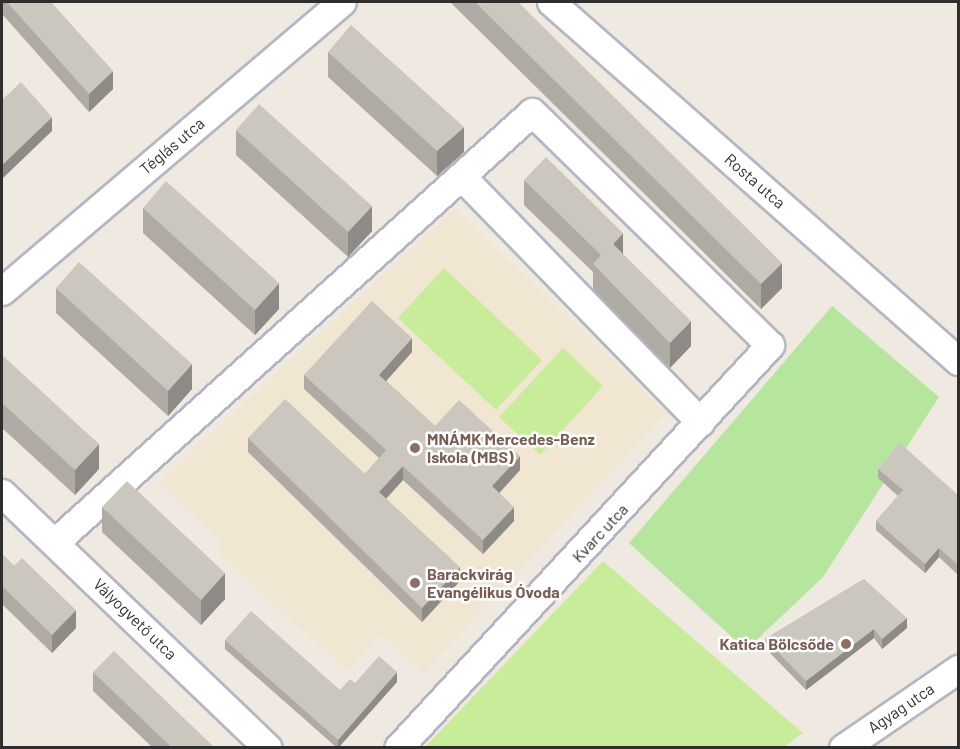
<!DOCTYPE html>
<meta charset="utf-8">
<style>
body{margin:0}
#map{position:relative;width:960px;height:749px;overflow:hidden;background:#efe9e1;font-family:Barlow,sans-serif}
div>[style]{position:absolute}
.education>*{inset:0;background:#f0e6d1}
.green>*{inset:0;background:#b6e59e}
.pitch>*{inset:0;background:#c9ec9a}
.roads{filter:drop-shadow(2px 0 #b4b7c1) drop-shadow(-2px 0 #b4b7c1) drop-shadow(0 2px #b4b7c1) drop-shadow(0 -2px #b4b7c1)}
.minor>*{height:27px;margin:-13.5px;padding:0 13.5px;transform-origin:13.5px;border-radius:13.5px;background:#fff}
.wall>*{inset:0;background:#afaba4}
.shaded-wall>*{inset:0;background:#8e8b86}
.building>*{inset:0;background:#cbc7bf}
.dots>*{width:16px;height:16px;translate:-50% -50%;box-sizing:border-box;border:3px solid #fff;border-radius:50%}
span{translate:-50% -50%;white-space:nowrap;text-align:center;line-height:1.15;-webkit-text-stroke:5px #fff;paint-order:stroke}
.street-label{font-size:16px;color:#2e2e2e}
.education-label{font-size:16px;color:#785e54;font-weight:700}
.left{translate:0 -50%;text-align:left}
.right{translate:-100% -50%;text-align:right}
.frame{position:absolute;inset:0;border:3px solid #2e2e2e;pointer-events:none}
</style>
<div id="map">
<div class="education">
<div style="clip-path:polygon(455px 209px,666px 413px,424px 673px,381px 635px,347px 671px,216px 551px,223px 543px,159px 482px)"></div>
</div>
<div class="green">
<div style="clip-path:polygon(832px 306px,939px 397px,823px 577px,746px 650px,629px 543px)"></div>
</div>
<div class="pitch">
<div style="clip-path:polygon(444px 268px,542px 360px,496px 410px,398px 318px)"></div>
<div style="clip-path:polygon(563px 348px,603px 386px,540px 455px,499px 417px)"></div>
<div style="clip-path:polygon(603px 561px,803px 733px,783px 748px,425px 747px)"></div>
</div>
<div class="roads">
<div class="minor">
<div style="left:551px;top:2px;width:543px;rotate:41.41deg"></div>
<div style="left:462px;top:177px;width:342px;rotate:45.8deg"></div>
<div style="left:2px;top:291px;width:446px;rotate:-40.4deg"></div>
<div style="left:2px;top:493px;width:368px;rotate:43.8deg"></div>
<div style="left:55px;top:542px;width:642px;rotate:-42.03deg"></div>
<div style="left:532px;top:112px;width:333px;rotate:44.4deg"></div>
<div style="left:770px;top:345px;width:548px;rotate:132.71deg"></div>
<div style="left:843px;top:748px;width:140px;rotate:-34.5deg"></div>
</div>
</div>
<div class="wall">
<div style="clip-path:polygon(2px 2px,51px 2px,113px 89px,89px 112px,2px 14px)"></div>
<div style="clip-path:polygon(450px 2px,518px 2px,782px 288px,761px 309px)"></div>
<div style="clip-path:polygon(328px 52px,464px 152px,437px 176px,328px 77px)"></div>
<div style="clip-path:polygon(236px 130px,372px 231px,348px 257px,236px 155px)"></div>
<div style="clip-path:polygon(524px 180px,623px 254px,691px 346px,670px 368px,593px 289px,593px 272px,524px 205px)"></div>
<div style="clip-path:polygon(143px 208px,279px 309px,255px 335px,143px 233px)"></div>
<div style="clip-path:polygon(56px 288px,192px 389px,168px 416px,56px 313px)"></div>
<div style="clip-path:polygon(412px 352px,386px 381px,435px 426px,520px 470px,499px 493px,514px 521px,483px 554px,403px 480px,386px 499px,460px 581px,422px 622px,248px 452px,248px 438px,365px 474px,379px 458px,304px 389px,304px 375px)"></div>
<div style="clip-path:polygon(2px 355px,99px 469px,75px 495px,2px 428px)"></div>
<div style="clip-path:polygon(878px 469px,958px 495px,958px 575px,939px 557px,925px 573px,876px 530px,876px 521px,898px 496px,878px 478px)"></div>
<div style="clip-path:polygon(102px 507px,225px 599px,201px 625px,102px 532px)"></div>
<div style="clip-path:polygon(2px 554px,76px 628px,52px 653px,2px 604px)"></div>
<div style="clip-path:polygon(864px 579px,907px 628px,882px 649px,874px 638px,806px 690px,765px 648px,765px 639px)"></div>
<div style="clip-path:polygon(225px 640px,340px 690px,355px 683px,397px 682px,339px 747px,336px 747px,225px 649px)"></div>
<div style="clip-path:polygon(93px 672px,214px 747px,152px 747px,93px 691px)"></div>
</div>
<div class="shaded-wall">
<div style="clip-path:polygon(113px 71px,113px 89px,89px 112px,89px 94px)"></div>
<div style="clip-path:polygon(52px 117px,52px 131px,2px 179px,2px 165px)"></div>
<div style="clip-path:polygon(464px 127px,464px 152px,437px 176px,437px 151px)"></div>
<div style="clip-path:polygon(372px 206px,372px 231px,348px 257px,348px 232px)"></div>
<div style="clip-path:polygon(623px 233px,623px 258px,613px 244px)"></div>
<div style="clip-path:polygon(782px 263px,782px 288px,761px 309px,761px 284px)"></div>
<div style="clip-path:polygon(279px 283px,279px 309px,255px 335px,255px 310px)"></div>
<div style="clip-path:polygon(691px 321px,691px 346px,670px 368px,670px 343px)"></div>
<div style="clip-path:polygon(412px 338px,412px 352px,379px 389px,379px 375px)"></div>
<div style="clip-path:polygon(192px 364px,192px 389px,168px 416px,168px 391px)"></div>
<div style="clip-path:polygon(99px 444px,99px 469px,75px 495px,75px 470px)"></div>
<div style="clip-path:polygon(520px 456px,520px 470px,492px 501px,492px 486px)"></div>
<div style="clip-path:polygon(403px 466px,403px 480px,379px 506px,379px 492px)"></div>
<div style="clip-path:polygon(514px 507px,514px 521px,483px 554px,483px 540px)"></div>
<div style="clip-path:polygon(939px 548px,939px 557px,925px 573px,925px 564px)"></div>
<div style="clip-path:polygon(460px 567px,460px 581px,422px 622px,422px 608px)"></div>
<div style="clip-path:polygon(225px 573px,225px 599px,201px 625px,201px 600px)"></div>
<div style="clip-path:polygon(76px 610px,76px 628px,52px 653px,52px 635px)"></div>
<div style="clip-path:polygon(907px 618px,907px 628px,882px 649px,882px 639px)"></div>
<div style="clip-path:polygon(874px 629px,874px 638px,806px 690px,806px 681px)"></div>
<div style="clip-path:polygon(397px 672px,397px 682px,339px 747px,338px 747px,338px 740px)"></div>
</div>
<div class="building">
<div style="clip-path:polygon(7px 2px,51px 2px,113px 71px,89px 94px)"></div>
<div style="clip-path:polygon(475px 2px,518px 2px,782px 263px,761px 284px)"></div>
<div style="clip-path:polygon(351px 25px,464px 127px,437px 151px,328px 52px)"></div>
<div style="clip-path:polygon(21px 82px,52px 117px,2px 165px,2px 100px)"></div>
<div style="clip-path:polygon(259px 104px,372px 206px,348px 232px,236px 130px)"></div>
<div style="clip-path:polygon(546px 157px,623px 233px,613px 244px,691px 321px,670px 343px,593px 264px,601px 255px,524px 180px)"></div>
<div style="clip-path:polygon(166px 181px,279px 283px,255px 310px,143px 208px)"></div>
<div style="clip-path:polygon(79px 262px,192px 364px,168px 391px,56px 288px)"></div>
<div style="clip-path:polygon(372px 301px,412px 338px,379px 375px,435px 426px,459px 400px,520px 456px,492px 486px,514px 507px,483px 540px,403px 466px,379px 492px,460px 567px,422px 608px,248px 438px,285px 399px,365px 474px,386px 450px,304px 375px)"></div>
<div style="clip-path:polygon(2px 355px,99px 444px,75px 470px,2px 403px)"></div>
<div style="clip-path:polygon(900px 443px,958px 495px,958px 565px,939px 548px,925px 564px,876px 521px,903px 490px,878px 469px)"></div>
<div style="clip-path:polygon(127px 481px,225px 573px,201px 600px,102px 507px)"></div>
<div style="clip-path:polygon(2px 554px,14px 566px,22px 558px,76px 610px,52px 635px,2px 586px)"></div>
<div style="clip-path:polygon(864px 579px,907px 618px,882px 639px,874px 629px,806px 681px,765px 639px)"></div>
<div style="clip-path:polygon(251px 611px,340px 690px,350px 679px,355px 683px,379px 656px,397px 672px,338px 740px,225px 640px)"></div>
<div style="clip-path:polygon(114px 651px,214px 747px,171px 747px,93px 672px)"></div>
</div>
<div class="dots">
<div style="left:415px;top:448px;background:#8d6e63"></div>
<div style="left:415px;top:583px;background:#8d6e63"></div>
<div style="left:846px;top:644px;background:#8d6e63"></div>
</div>
<div class="street-label">
<span style="left:172px;top:146px;rotate:-40deg">Téglás utca</span>
<span style="left:755px;top:181px;rotate:41deg">Rosta utca</span>
<span style="left:600px;top:533px;rotate:-47deg">Kvarc utca</span>
<span style="left:135px;top:619px;rotate:44deg">Vályogvető utca</span>
<span style="left:901px;top:708px;rotate:-34deg">Agyag utca</span>
</div>
<div class="education-label">
<span class="left" style="left:427px;top:448px">MNÁMK Mercedes-Benz<br>Iskola (MBS)</span>
<span class="left" style="left:427px;top:583px">Barackvirág<br>Evangélikus Óvoda</span>
<span class="right" style="left:834px;top:644px">Katica Bölcsőde</span>
</div>
<div class="frame"></div>
</div>
